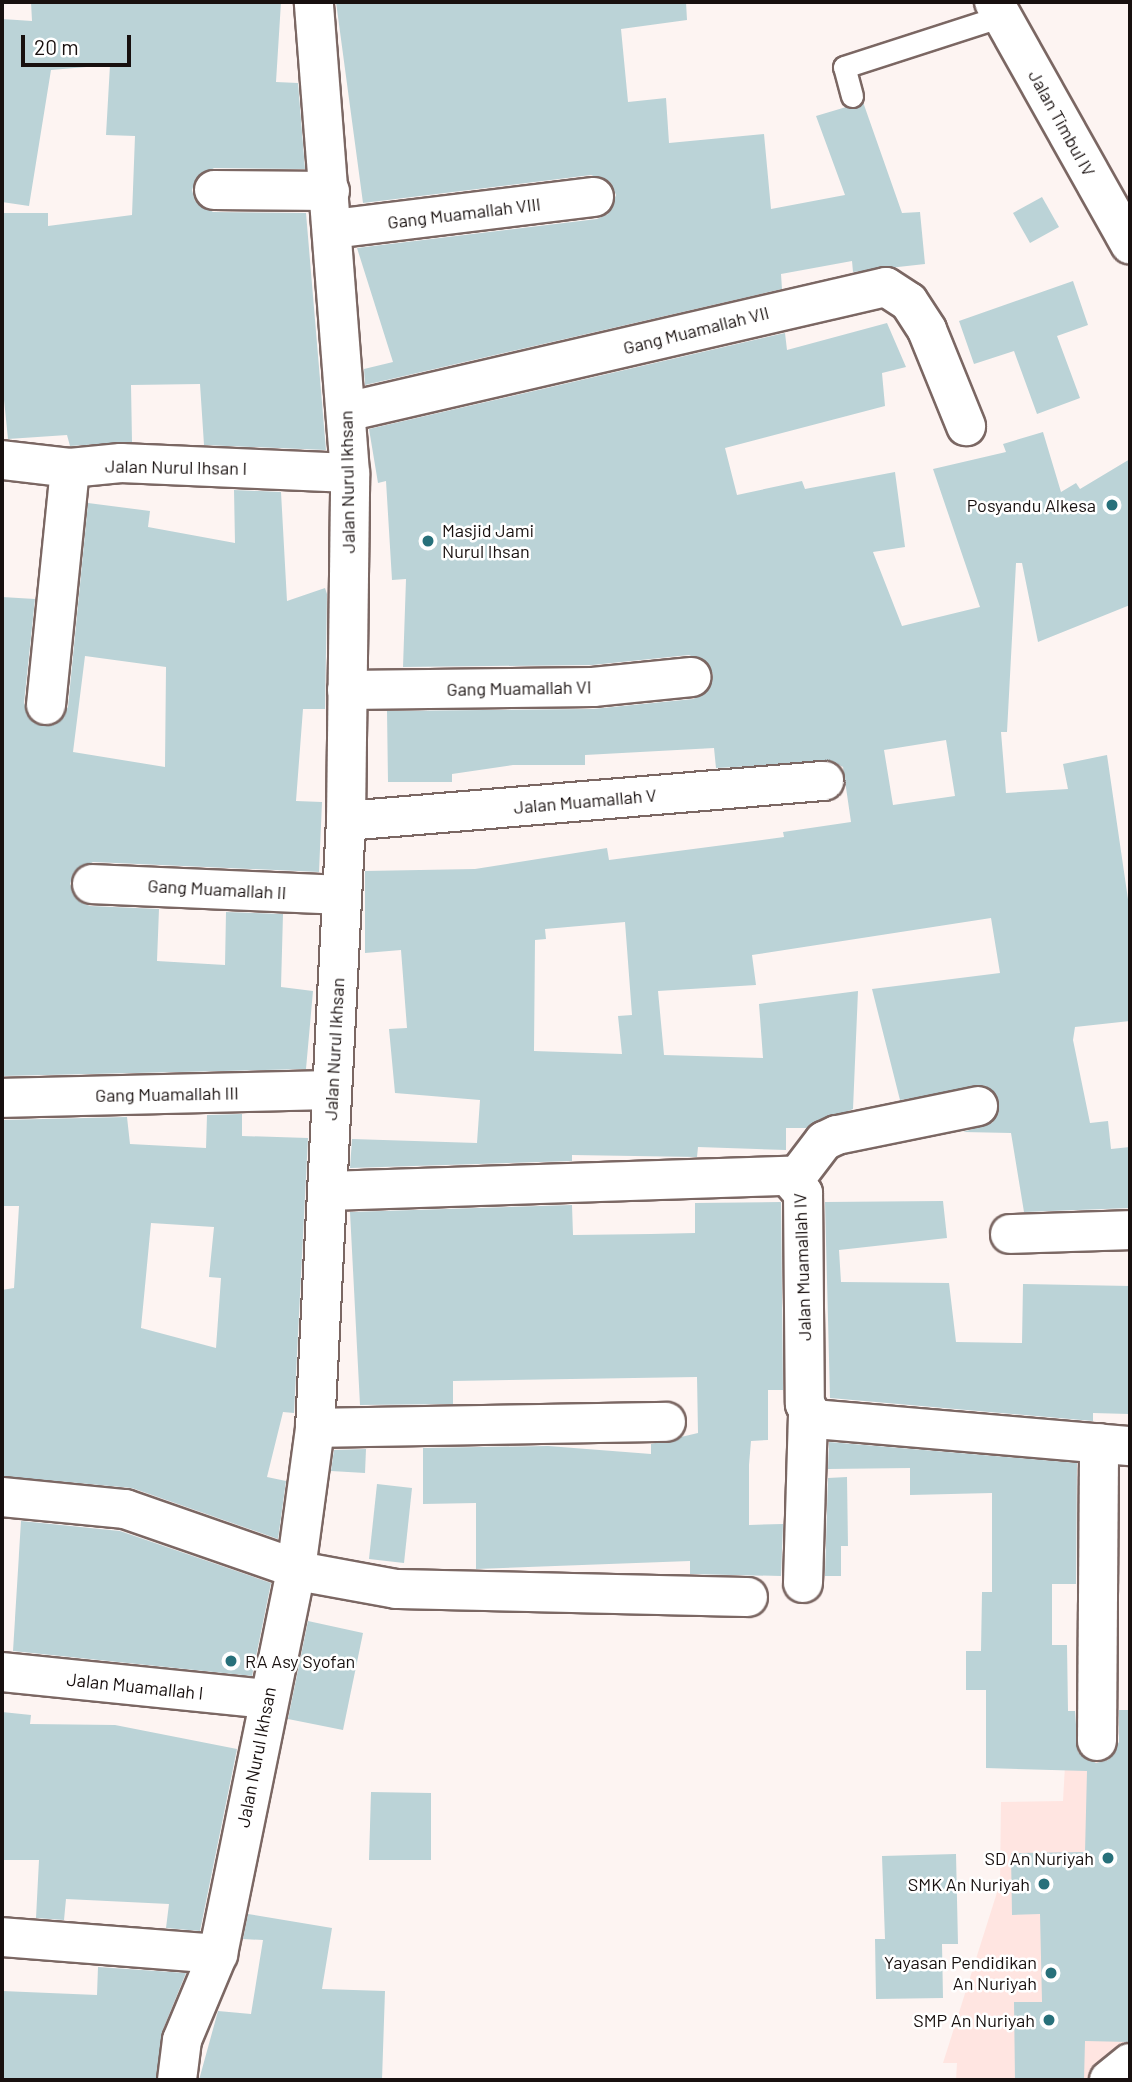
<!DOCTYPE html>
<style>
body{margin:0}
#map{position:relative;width:1132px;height:2082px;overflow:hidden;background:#fdf4f2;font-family:Barlow,sans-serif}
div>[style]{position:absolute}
.built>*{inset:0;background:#ffe5e1}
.building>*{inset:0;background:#bbd3d7}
.roads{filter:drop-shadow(2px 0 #7b6763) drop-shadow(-2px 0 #7b6763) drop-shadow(0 2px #7b6763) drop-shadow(0 -2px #7b6763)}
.service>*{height:21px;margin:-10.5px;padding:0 10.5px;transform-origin:10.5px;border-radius:10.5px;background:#fff}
.minor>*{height:38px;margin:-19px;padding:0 19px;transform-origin:19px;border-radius:19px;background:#fff}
.tertiary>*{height:38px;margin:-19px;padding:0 19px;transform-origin:19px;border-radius:19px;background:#fff}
.dots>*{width:19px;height:19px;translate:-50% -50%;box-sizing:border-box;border:4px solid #fff;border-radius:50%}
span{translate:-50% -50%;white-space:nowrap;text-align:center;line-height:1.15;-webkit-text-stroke:5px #fff;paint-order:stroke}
.street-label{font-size:18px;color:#18100f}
.poi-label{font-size:18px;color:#18100f}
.right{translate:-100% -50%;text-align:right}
.left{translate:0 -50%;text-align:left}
.frame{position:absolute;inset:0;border:4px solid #18100f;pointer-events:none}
.scale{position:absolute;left:21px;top:35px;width:110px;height:32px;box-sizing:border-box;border:4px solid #18100f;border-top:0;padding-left:9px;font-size:21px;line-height:24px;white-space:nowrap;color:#18100f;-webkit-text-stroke:5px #fff;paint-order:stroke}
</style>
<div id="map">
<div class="built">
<div style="clip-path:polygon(1066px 1748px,1130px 1748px,1130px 2080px,956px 2080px,957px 2063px,943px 2063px,1000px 1883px,1001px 1802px,1063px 1801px)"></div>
</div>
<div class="building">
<div style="clip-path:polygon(31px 2px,281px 2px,276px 82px,298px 83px,305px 169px,214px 168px,196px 178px,192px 190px,195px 201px,213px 212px,306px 213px,326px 450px,204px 445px,200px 384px,131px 385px,132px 442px,70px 446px,67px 435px,8px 439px,2px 380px,4px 213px,48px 213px,48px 226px,132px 215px,135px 136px,106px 135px,110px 65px,51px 70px,29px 206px,2px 202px,2px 19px,32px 21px)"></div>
<div style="clip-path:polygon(336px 2px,686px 2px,687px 20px,621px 29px,628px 102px,666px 98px,669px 143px,764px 134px,771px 209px,845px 195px,816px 116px,863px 102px,902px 213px,920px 212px,925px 264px,853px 272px,852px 261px,781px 274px,782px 289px,365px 385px,364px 369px,393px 362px,357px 248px,597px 219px,608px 214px,616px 195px,611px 183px,591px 175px,363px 203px)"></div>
<div style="clip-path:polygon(1042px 197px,1059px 227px,1030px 243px,1013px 213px)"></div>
<div style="clip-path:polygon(1073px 281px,1088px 325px,1057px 336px,1080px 398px,1037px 414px,1014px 351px,974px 364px,959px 321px)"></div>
<div style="clip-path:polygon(evenodd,887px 323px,906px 367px,882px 373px,885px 406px,725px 448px,737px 495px,802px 481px,805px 489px,895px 472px,905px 547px,873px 552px,902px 626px,980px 607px,933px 469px,1006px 452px,1003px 444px,1043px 432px,1061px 492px,1076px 483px,1080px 489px,1130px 459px,1130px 605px,1038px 642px,1022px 563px,1016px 563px,1007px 732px,1001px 732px,1006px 793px,1068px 789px,1063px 764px,1107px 755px,1130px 913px,1130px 1021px,1075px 1027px,1073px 1040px,1090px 1123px,1108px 1121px,1111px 1149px,1130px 1147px,1130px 1208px,1024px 1212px,1011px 1133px,963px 1132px,992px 1123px,998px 1114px,999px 1101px,986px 1086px,900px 1100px,872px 989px,1000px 973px,991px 918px,752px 955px,756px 985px,658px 991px,664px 1055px,763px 1058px,759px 1004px,858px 991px,853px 1109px,806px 1128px,786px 1128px,786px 1150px,698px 1147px,697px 1157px,572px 1155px,572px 1161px,350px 1168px,352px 1139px,477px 1143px,480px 1100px,395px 1093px,389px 1029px,407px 1028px,401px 950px,365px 953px,365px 871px,475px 869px,607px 848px,609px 860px,784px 837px,783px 832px,851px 822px,843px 767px,834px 762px,716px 768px,714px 748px,585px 755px,585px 765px,513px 765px,452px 774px,452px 782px,388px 782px,387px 711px,593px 709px,693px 699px,704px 694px,713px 675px,708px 664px,689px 655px,592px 665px,403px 667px,406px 579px,392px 580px,386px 481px,378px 483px,369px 429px,785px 333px,787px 350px,887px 323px,946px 740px,955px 796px,893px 805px,884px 750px,946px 740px,887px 323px,625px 922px,632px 1015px,618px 1016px,622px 1054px,534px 1051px,535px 940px,546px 939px,545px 929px,625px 922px)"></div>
<div style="clip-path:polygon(evenodd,234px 490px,281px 492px,287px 601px,325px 588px,327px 594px,325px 709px,303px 709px,296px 801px,322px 802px,319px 872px,93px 862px,74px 872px,70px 884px,80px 902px,90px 906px,159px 909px,157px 961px,225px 965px,226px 912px,283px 914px,281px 987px,313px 991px,306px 1069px,2px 1076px,2px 597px,35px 599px,24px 703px,33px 722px,54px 725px,68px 707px,88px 503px,150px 511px,148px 527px,235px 543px,234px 490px,85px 656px,166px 667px,165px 767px,73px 752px,85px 656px)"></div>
<div style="clip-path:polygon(evenodd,242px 1114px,242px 1136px,308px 1138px,294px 1413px,283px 1412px,267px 1477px,286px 1481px,278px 1539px,132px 1488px,2px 1476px,2px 1290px,14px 1288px,19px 1206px,2px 1206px,2px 1120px,127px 1117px,130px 1144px,206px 1148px,207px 1115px,242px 1114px,151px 1223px,214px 1227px,209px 1277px,221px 1278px,216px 1348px,141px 1328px,151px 1223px)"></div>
<div style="clip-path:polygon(943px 1201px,947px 1238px,839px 1250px,841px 1282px,949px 1283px,956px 1342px,1022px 1343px,1023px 1284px,1130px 1286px,1129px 1414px,1093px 1413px,1093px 1421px,830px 1398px,825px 1202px)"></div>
<div style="clip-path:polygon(781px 1202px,783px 1390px,768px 1390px,768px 1440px,751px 1441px,749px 1465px,749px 1525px,783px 1524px,781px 1576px,690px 1574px,690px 1561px,476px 1569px,476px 1503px,423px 1504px,423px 1448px,548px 1446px,651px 1454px,651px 1444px,698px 1433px,697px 1377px,453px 1381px,453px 1404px,360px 1405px,350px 1212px,572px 1205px,573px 1235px,651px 1234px,695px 1233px,695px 1203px)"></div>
<div style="clip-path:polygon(829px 1442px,1077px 1463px,1076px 1584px,1052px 1584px,1052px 1645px,1067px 1645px,1068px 1711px,1075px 1711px,1078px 1752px,1096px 1763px,1108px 1760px,1119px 1742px,1119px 1710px,1130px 1710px,1130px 2042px,1085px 2041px,1084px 2080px,1015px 2080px,1014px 2002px,1042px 2002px,1040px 1914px,1012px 1915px,1011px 1853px,1085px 1852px,1087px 1771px,986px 1768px,986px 1690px,966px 1690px,966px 1651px,981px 1651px,982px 1592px,992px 1592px,992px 1493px,910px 1495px,910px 1468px,828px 1469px)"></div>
<div style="clip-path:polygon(366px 1449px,365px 1473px,331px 1471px,334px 1450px)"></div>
<div style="clip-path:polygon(847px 1477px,848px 1546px,841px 1546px,841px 1576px,825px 1576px,828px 1478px)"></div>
<div style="clip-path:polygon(377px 1484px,412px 1488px,404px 1563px,369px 1559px)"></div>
<div style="clip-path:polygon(21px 1521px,120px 1531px,271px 1583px,252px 1676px,13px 1651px)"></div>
<div style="clip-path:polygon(308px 1621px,363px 1633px,343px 1730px,288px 1719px)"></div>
<div style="clip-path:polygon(2px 1712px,31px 1715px,30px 1724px,115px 1725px,237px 1749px,200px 1931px,166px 1928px,169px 1904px,66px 1899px,64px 1920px,36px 1918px,39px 1860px,2px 1860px)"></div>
<div style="clip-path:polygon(371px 1792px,431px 1793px,431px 1860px,369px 1860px)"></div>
<div style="clip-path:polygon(956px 1854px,958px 1944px,942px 1944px,943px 1998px,876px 1999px,875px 1939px,885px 1939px,882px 1856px)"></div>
<div style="clip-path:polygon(248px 1914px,332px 1928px,322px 1989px,385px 1991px,382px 2080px,199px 2080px,218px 2011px,251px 2014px,263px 1940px,243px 1939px)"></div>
<div style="clip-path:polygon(98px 1967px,186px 1973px,162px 2032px,156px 2080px,2px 2080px,2px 1991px,97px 1995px)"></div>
</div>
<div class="roads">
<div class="service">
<div style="left:852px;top:96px;width:30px;rotate:-105deg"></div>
<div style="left:844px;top:67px;width:166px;rotate:-17.9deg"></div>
</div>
<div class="minor">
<div style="left:994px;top:2px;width:278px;rotate:60.7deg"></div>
<div style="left:214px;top:190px;width:116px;rotate:0.5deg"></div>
<div style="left:333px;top:229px;width:263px;rotate:-7deg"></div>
<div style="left:346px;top:412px;width:554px;rotate:-13.03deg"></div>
<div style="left:886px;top:287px;width:27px;rotate:33deg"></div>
<div style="left:909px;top:302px;width:33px;rotate:57deg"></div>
<div style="left:927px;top:330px;width:104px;rotate:67.9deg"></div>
<div style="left:2px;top:460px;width:68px;rotate:6.7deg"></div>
<div style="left:70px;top:468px;width:51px;rotate:-5.6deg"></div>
<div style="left:121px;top:463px;width:229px;rotate:2.5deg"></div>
<div style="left:347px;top:690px;width:246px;rotate:-0.7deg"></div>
<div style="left:593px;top:687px;width:99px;rotate:-5.8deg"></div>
<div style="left:46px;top:705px;width:238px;rotate:-84.2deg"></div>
<div style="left:346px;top:821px;width:480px;rotate:-4.8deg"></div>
<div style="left:92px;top:884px;width:250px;rotate:2.5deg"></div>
<div style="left:2px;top:1098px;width:330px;rotate:-1.4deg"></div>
<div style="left:795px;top:1179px;width:48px;rotate:-52.7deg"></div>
<div style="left:824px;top:1141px;width:14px;rotate:-25deg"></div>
<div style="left:837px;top:1135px;width:144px;rotate:-11.6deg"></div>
<div style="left:328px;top:1191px;width:460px;rotate:-1.9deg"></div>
<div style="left:788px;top:1176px;width:23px;rotate:49deg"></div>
<div style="left:803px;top:1193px;width:211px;rotate:89.5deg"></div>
<div style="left:805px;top:1404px;width:17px;rotate:59deg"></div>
<div style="left:814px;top:1419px;width:317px;rotate:4.9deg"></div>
<div style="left:1010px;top:1234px;width:120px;rotate:-1.9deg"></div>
<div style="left:315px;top:1428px;width:351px;rotate:-1deg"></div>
<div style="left:2px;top:1497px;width:124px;rotate:5.6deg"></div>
<div style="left:125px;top:1509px;width:195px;rotate:19.2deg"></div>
<div style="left:309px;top:1573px;width:88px;rotate:10.4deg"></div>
<div style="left:396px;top:1589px;width:352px;rotate:1.3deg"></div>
<div style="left:803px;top:1583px;width:168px;rotate:-88.3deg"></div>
<div style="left:2px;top:1672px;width:266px;rotate:5.8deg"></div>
<div style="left:1097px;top:1741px;width:298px;rotate:-89.6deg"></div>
<div style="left:2px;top:1937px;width:217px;rotate:4.5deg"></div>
<div style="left:177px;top:2080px;width:40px;rotate:-82.9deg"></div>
<div style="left:182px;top:2040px;width:93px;rotate:-67.3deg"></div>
<div style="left:218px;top:1954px;width:393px;rotate:-78.5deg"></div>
<div style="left:296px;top:1569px;width:142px;rotate:-82.3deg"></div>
<div style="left:315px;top:1428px;width:608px;rotate:-87.08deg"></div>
<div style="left:346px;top:821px;width:348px;rotate:-89.3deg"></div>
<div style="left:350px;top:473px;width:472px;rotate:-94.4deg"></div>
</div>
<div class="tertiary">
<div style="left:1109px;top:2080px;width:27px;rotate:-39deg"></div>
</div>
</div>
<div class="dots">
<div style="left:1112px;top:505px;background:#27707a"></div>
<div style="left:428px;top:541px;background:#27707a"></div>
<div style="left:231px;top:1661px;background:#27707a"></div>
<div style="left:1108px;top:1858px;background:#27707a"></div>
<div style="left:1044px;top:1884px;background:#27707a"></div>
<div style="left:1051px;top:1973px;background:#27707a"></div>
<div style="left:1049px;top:2020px;background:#27707a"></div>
</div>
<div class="street-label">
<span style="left:1062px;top:123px;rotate:61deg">Jalan Timbul IV</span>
<span style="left:464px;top:213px;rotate:-7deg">Gang Muamallah VIII</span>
<span style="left:696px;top:330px;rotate:-14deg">Gang Muamallah VII</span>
<span style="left:176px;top:467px;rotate:1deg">Jalan Nurul Ihsan I</span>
<span style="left:347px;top:482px;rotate:-91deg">Jalan Nurul Ikhsan</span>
<span style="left:519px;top:688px;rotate:-1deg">Gang Muamallah VI</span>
<span style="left:585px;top:801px;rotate:-5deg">Jalan Muamallah V</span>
<span style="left:217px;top:889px;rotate:3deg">Gang Muamallah II</span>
<span style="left:334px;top:1049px;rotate:-87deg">Jalan Nurul Ikhsan</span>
<span style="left:167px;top:1094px;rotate:-1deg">Gang Muamallah III</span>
<span style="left:802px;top:1267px;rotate:-92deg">Jalan Muamallah IV</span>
<span style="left:135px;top:1686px;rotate:6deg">Jalan Muamallah I</span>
<span style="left:256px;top:1757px;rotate:-79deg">Jalan Nurul Ikhsan</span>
</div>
<div class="poi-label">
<span class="right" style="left:1096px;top:505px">Posyandu Alkesa</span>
<span class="left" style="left:442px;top:541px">Masjid Jami<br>Nurul Ihsan</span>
<span class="left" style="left:245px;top:1661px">RA Asy Syofan</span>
<span class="right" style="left:1094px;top:1858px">SD An Nuriyah</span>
<span class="right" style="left:1030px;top:1884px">SMK An Nuriyah</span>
<span class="right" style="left:1037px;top:1973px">Yayasan Pendidikan<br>An Nuriyah</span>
<span class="right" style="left:1035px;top:2020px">SMP An Nuriyah</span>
</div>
<div class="frame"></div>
<div class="scale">20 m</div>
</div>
